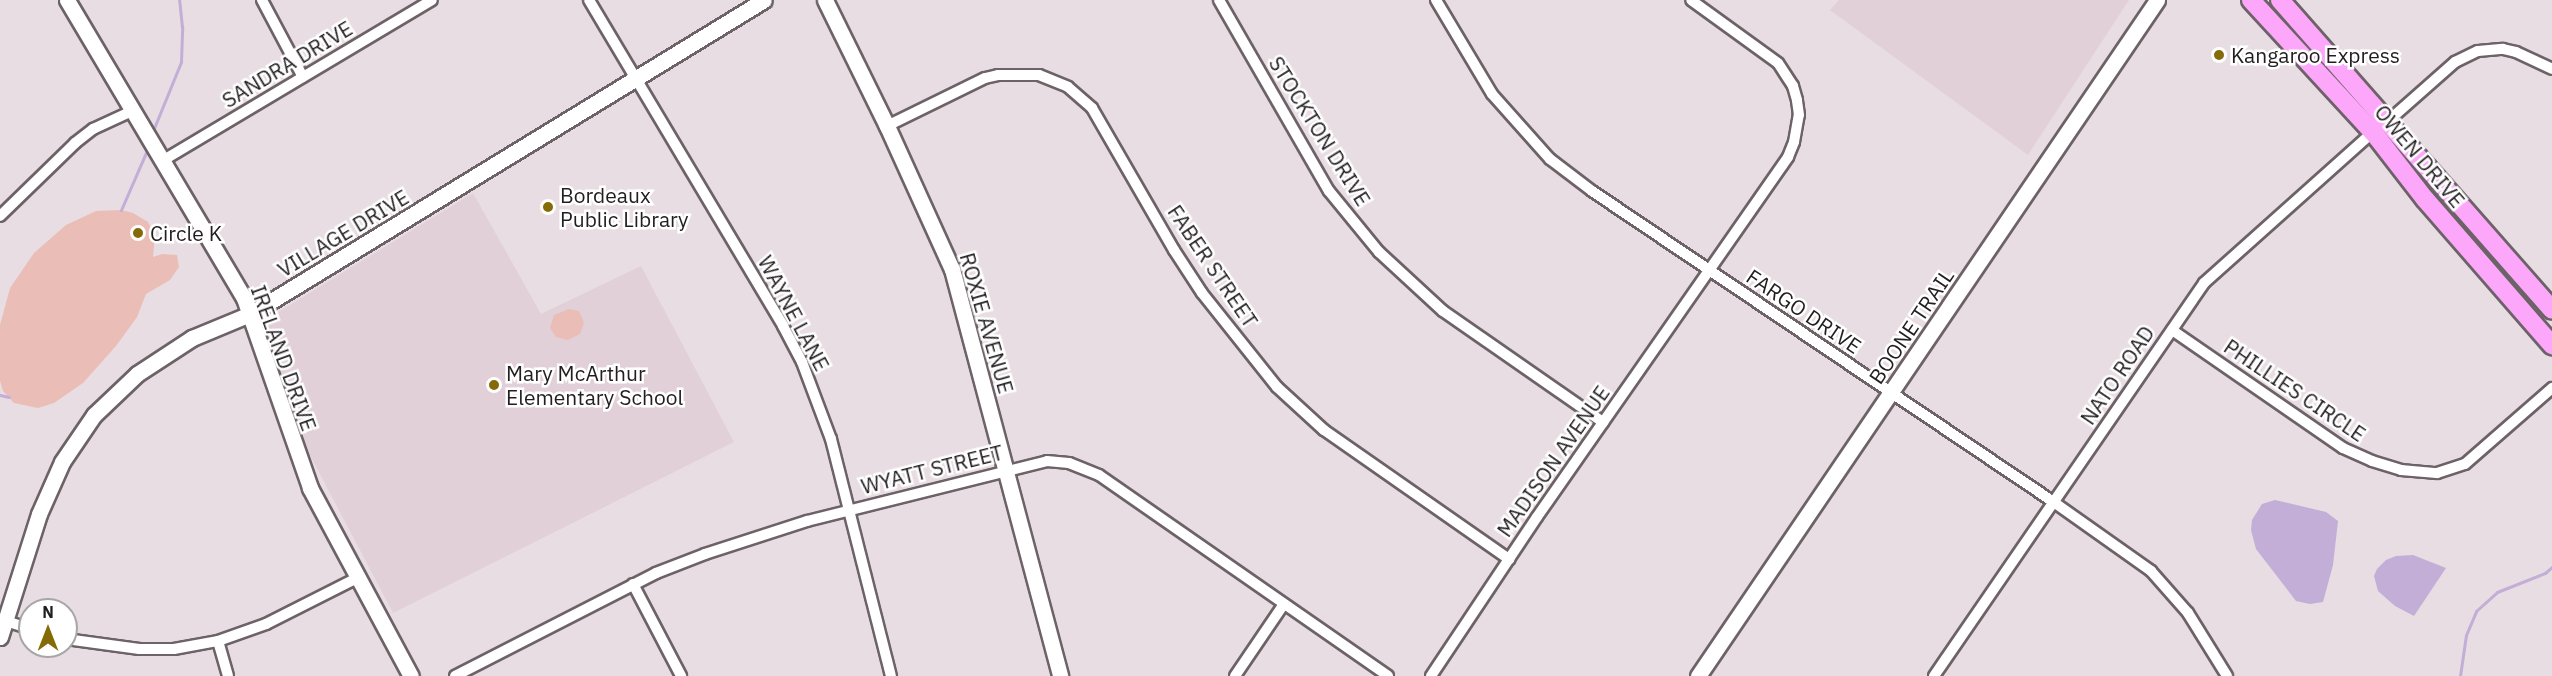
<!DOCTYPE html>
<style>
body{margin:0}
#map{position:relative;width:2552px;height:676px;overflow:hidden;background:#e8dde2;font-family:"IBM Plex Sans",sans-serif}
div>[style]{position:absolute}
.built>*{inset:0;background:#e2d0d8}
.green>*{inset:0;background:#eabeb6}
.water>*{inset:0;background:#c2aed6}
.stream>*{height:3px;margin:-1.5px;padding:0 1.5px;transform-origin:1.5px;border-radius:1.5px;background:#c2aed6}
.roads{filter:drop-shadow(2px 0 #6c6267) drop-shadow(-2px 0 #6c6267) drop-shadow(0 2px #6c6267) drop-shadow(0 -2px #6c6267)}
.street>*{height:10px;margin:-5px;padding:0 5px;transform-origin:5px;border-radius:5px;background:#fff}
.secondary>*{height:15px;margin:-7.5px;padding:0 7.5px;transform-origin:7.5px;border-radius:7.5px;background:#fff}
.highway>*{height:18px;margin:-9px;padding:0 9px;transform-origin:9px;border-radius:9px;background:#fca7f9}
.dots>*{width:16px;height:16px;translate:-50% -50%;box-sizing:border-box;border:3px solid #fff;border-radius:50%}
span{translate:-50% -50%;white-space:nowrap;text-align:center;line-height:1.15;-webkit-text-stroke:5px #fff;paint-order:stroke}
.poi-label{font-size:21px;color:#221e20}
.left{translate:0 -50%;text-align:left}
.street-label{font-size:21px;color:#221e20}
.north{position:absolute;left:18px;top:598px;width:60px;height:60px;box-sizing:border-box;background:#fff;border:2px solid #a7a5a6;border-radius:50%;rotate:0deg;font-size:16px;font-weight:700;line-height:24px;text-align:center;color:#221e20}
.north::after{content:'';display:block;margin:auto;width:21px;height:27px;background:#846b07;clip-path:polygon(50% 0,100% 100%,50% 72%,0 100%)}
</style>
<div id="map">
<div class="built">
<div style="clip-path:polygon(1839px 0,2129px 0,2028px 155px,1830px 10px)"></div>
<div style="clip-path:polygon(473px 193px,541px 314px,641px 266px,734px 442px,393px 613px,302px 440px,268px 330px,270px 320px,280px 311px)"></div>
</div>
<div class="green">
<div style="clip-path:polygon(2328px 67px,2509px 270px,2506px 273px,2479px 248px,2324px 70px)"></div>
<div style="clip-path:polygon(121px 210px,133px 213px,148px 222px,155px 236px,153px 257px,162px 254px,177px 255px,179px 267px,170px 280px,146px 294px,137px 317px,116px 346px,83px 383px,54px 403px,38px 408px,14px 403px,3px 391px,0 381px,0 325px,10px 288px,34px 253px,66px 225px,96px 211px)"></div>
<div style="clip-path:polygon(569px 309px,579px 311px,584px 323px,580px 334px,568px 340px,556px 337px,550px 328px,554px 315px)"></div>
</div>
<div class="water">
<div style="clip-path:polygon(2275px 500px,2326px 512px,2338px 521px,2333px 565px,2323px 602px,2310px 604px,2296px 601px,2256px 549px,2251px 530px,2252px 520px,2262px 504px)"></div>
<div style="clip-path:polygon(2413px 555px,2446px 568px,2414px 616px,2395px 606px,2378px 591px,2374px 576px,2377px 569px,2386px 560px,2396px 556px)"></div>
</div>
<div class="stream">
<div style="left:152px;top:133px;width:77px;rotate:-67.8deg"></div>
<div style="left:181px;top:62px;width:35px;rotate:-88deg"></div>
<div style="left:182px;top:27px;width:27px;rotate:-96deg"></div>
<div style="left:121px;top:210px;width:68px;rotate:-66.5deg"></div>
<div style="left:0;top:395px;width:9px;rotate:13deg"></div>
<div style="left:2460px;top:676px;width:41px;rotate:-81.7deg"></div>
<div style="left:2466px;top:635px;width:26px;rotate:-67deg"></div>
<div style="left:2476px;top:611px;width:28px;rotate:-42deg"></div>
<div style="left:2497px;top:592px;width:52px;rotate:-21.6deg"></div>
<div style="left:2545px;top:573px;width:9px;rotate:-41deg"></div>
</div>
<div class="roads">
<div class="street">
<div style="left:262px;top:0;width:87px;rotate:62deg"></div>
<div style="left:589px;top:0;width:379px;rotate:59.2deg"></div>
<div style="left:783px;top:326px;width:41px;rotate:62.2deg"></div>
<div style="left:802px;top:362px;width:82px;rotate:69.4deg"></div>
<div style="left:831px;top:439px;width:244px;rotate:75.8deg"></div>
<div style="left:1219px;top:0;width:220px;rotate:60.1deg"></div>
<div style="left:1329px;top:191px;width:79px;rotate:50.7deg"></div>
<div style="left:1379px;top:252px;width:87px;rotate:42.7deg"></div>
<div style="left:1443px;top:311px;width:195px;rotate:34.8deg"></div>
<div style="left:1436px;top:0;width:109px;rotate:59.2deg"></div>
<div style="left:1492px;top:94px;width:87px;rotate:48.3deg"></div>
<div style="left:1550px;top:159px;width:53px;rotate:37.3deg"></div>
<div style="left:1592px;top:191px;width:558px;rotate:33.97deg"></div>
<div style="left:2055px;top:503px;width:118px;rotate:35.3deg"></div>
<div style="left:2151px;top:571px;width:56px;rotate:48.6deg"></div>
<div style="left:2188px;top:613px;width:74px;rotate:58.2deg"></div>
<div style="left:2387px;top:122px;width:91px;rotate:-41.4deg"></div>
<div style="left:2455px;top:62px;width:25px;rotate:-26deg"></div>
<div style="left:2478px;top:51px;width:25px;rotate:-5deg"></div>
<div style="left:2503px;top:49px;width:13px;rotate:13deg"></div>
<div style="left:2516px;top:52px;width:40px;rotate:25deg"></div>
<div style="left:887px;top:126px;width:109px;rotate:-26.1deg"></div>
<div style="left:985px;top:78px;width:13px;rotate:-13deg"></div>
<div style="left:998px;top:75px;width:41px"></div>
<div style="left:1039px;top:75px;width:31px;rotate:22deg"></div>
<div style="left:1068px;top:87px;width:32px;rotate:41deg"></div>
<div style="left:1092px;top:108px;width:164px;rotate:60deg"></div>
<div style="left:1174px;top:250px;width:51px;rotate:56.9deg"></div>
<div style="left:1202px;top:293px;width:120px;rotate:51.4deg"></div>
<div style="left:1277px;top:387px;width:64px;rotate:42.5deg"></div>
<div style="left:1324px;top:430px;width:226px;rotate:34.9deg"></div>
<div style="left:162px;top:161px;width:314px;rotate:-30.8deg"></div>
<div style="left:0;top:216px;width:105px;rotate:-44.2deg"></div>
<div style="left:75px;top:143px;width:23px;rotate:-38deg"></div>
<div style="left:93px;top:129px;width:43px;rotate:-24.8deg"></div>
<div style="left:2172px;top:330px;width:208px;rotate:34.6deg"></div>
<div style="left:2343px;top:448px;width:32px;rotate:24deg"></div>
<div style="left:2372px;top:461px;width:30px;rotate:17deg"></div>
<div style="left:2401px;top:470px;width:36px;rotate:5deg"></div>
<div style="left:2437px;top:473px;width:29px;rotate:-18deg"></div>
<div style="left:2465px;top:464px;width:116px;rotate:-41.1deg"></div>
<div style="left:633px;top:584px;width:104px;rotate:62.4deg"></div>
<div style="left:6px;top:621px;width:25px;rotate:18deg"></div>
<div style="left:66px;top:639px;width:74px;rotate:7.8deg"></div>
<div style="left:139px;top:649px;width:35px"></div>
<div style="left:174px;top:649px;width:45px;rotate:-10.3deg"></div>
<div style="left:218px;top:641px;width:51px;rotate:-19.5deg"></div>
<div style="left:266px;top:624px;width:102px;rotate:-26.8deg"></div>
<div style="left:218px;top:641px;width:36px;rotate:74deg"></div>
<div style="left:455px;top:676px;width:226px;rotate:-27.1deg"></div>
<div style="left:656px;top:573px;width:53px;rotate:-21.2deg"></div>
<div style="left:705px;top:554px;width:107px;rotate:-17.9deg"></div>
<div style="left:807px;top:521px;width:247px;rotate:-14deg"></div>
<div style="left:1047px;top:461px;width:22px;rotate:5deg"></div>
<div style="left:1069px;top:463px;width:32px;rotate:22deg"></div>
<div style="left:1099px;top:475px;width:352px;rotate:34.8deg"></div>
<div style="left:1235px;top:676px;width:87px;rotate:-55.8deg"></div>
<div style="left:1431px;top:676px;width:191px;rotate:-56.3deg"></div>
<div style="left:1537px;top:517px;width:439px;rotate:-55.1deg"></div>
<div style="left:1788px;top:157px;width:16px;rotate:-68deg"></div>
<div style="left:1794px;top:142px;width:27px;rotate:-80deg"></div>
<div style="left:1799px;top:115px;width:15px;rotate:-98deg"></div>
<div style="left:1797px;top:100px;width:15px;rotate:-106deg"></div>
<div style="left:1793px;top:86px;width:27px;rotate:-123deg"></div>
<div style="left:1778px;top:63px;width:107px;rotate:-144.1deg"></div>
<div style="left:1934px;top:676px;width:477px;rotate:-55.5deg"></div>
<div style="left:2204px;top:283px;width:227px;rotate:-41.8deg"></div>
</div>
<div class="secondary">
<div style="left:67px;top:0;width:347px;rotate:59.3deg"></div>
<div style="left:244px;top:298px;width:201px;rotate:70.8deg"></div>
<div style="left:310px;top:488px;width:213px;rotate:61.8deg"></div>
<div style="left:825px;top:0;width:140px;rotate:63.8deg"></div>
<div style="left:887px;top:126px;width:157px;rotate:65.6deg"></div>
<div style="left:952px;top:269px;width:421px;rotate:75.1deg"></div>
<div style="left:0;top:637px;width:129px;rotate:-72.4deg"></div>
<div style="left:39px;top:514px;width:57px;rotate:-66.1deg"></div>
<div style="left:62px;top:462px;width:57px;rotate:-55.8deg"></div>
<div style="left:94px;top:415px;width:59px;rotate:-43.6deg"></div>
<div style="left:137px;top:374px;width:66px;rotate:-33.2deg"></div>
<div style="left:192px;top:338px;width:63px;rotate:-22.5deg"></div>
<div style="left:250px;top:314px;width:602px;rotate:-31.42deg"></div>
<div style="left:1698px;top:676px;width:817px;rotate:-55.82deg"></div>
</div>
<div class="highway">
<div style="left:2251px;top:0;width:180px;rotate:47.3deg"></div>
<div style="left:2373px;top:132px;width:85px;rotate:52.2deg"></div>
<div style="left:2425px;top:199px;width:194px;rotate:49deg"></div>
<div style="left:2280px;top:0;width:412px;rotate:48.7deg"></div>
</div>
</div>
<div class="dots">
<div style="left:2219px;top:55px;background:#846b07"></div>
<div style="left:548px;top:207px;background:#846b07"></div>
<div style="left:138px;top:233px;background:#846b07"></div>
<div style="left:494px;top:385px;background:#846b07"></div>
</div>
<div class="poi-label">
<span class="left" style="left:2231px;top:55px">Kangaroo Express</span>
<span class="left" style="left:560px;top:207px">Bordeaux<br>Public Library</span>
<span class="left" style="left:150px;top:233px">Circle K</span>
<span class="left" style="left:506px;top:385px">Mary McArthur<br>Elementary School</span>
</div>
<div class="street-label">
<span style="left:287px;top:64px;rotate:-31deg">SANDRA DRIVE</span>
<span style="left:1320px;top:131px;rotate:58deg">STOCKTON DRIVE</span>
<span style="left:2420px;top:156px;rotate:50deg">OWEN DRIVE</span>
<span style="left:343px;top:233px;rotate:-31deg">VILLAGE DRIVE</span>
<span style="left:1213px;top:266px;rotate:56deg">FABER STREET</span>
<span style="left:1804px;top:311px;rotate:34deg">FARGO DRIVE</span>
<span style="left:794px;top:313px;rotate:62deg">WAYNE LANE</span>
<span style="left:987px;top:323px;rotate:74deg">ROXIE AVENUE</span>
<span style="left:1911px;top:326px;rotate:-56deg">BOONE TRAIL</span>
<span style="left:284px;top:358px;rotate:70deg">IRELAND DRIVE</span>
<span style="left:2117px;top:375px;rotate:-56deg">NATO ROAD</span>
<span style="left:2295px;top:390px;rotate:34deg">PHILLIES CIRCLE</span>
<span style="left:1553px;top:461px;rotate:-55deg">MADISON AVENUE</span>
<span style="left:932px;top:469px;rotate:-14deg">WYATT STREET</span>
</div>
<div class="north">N</div>
</div>
